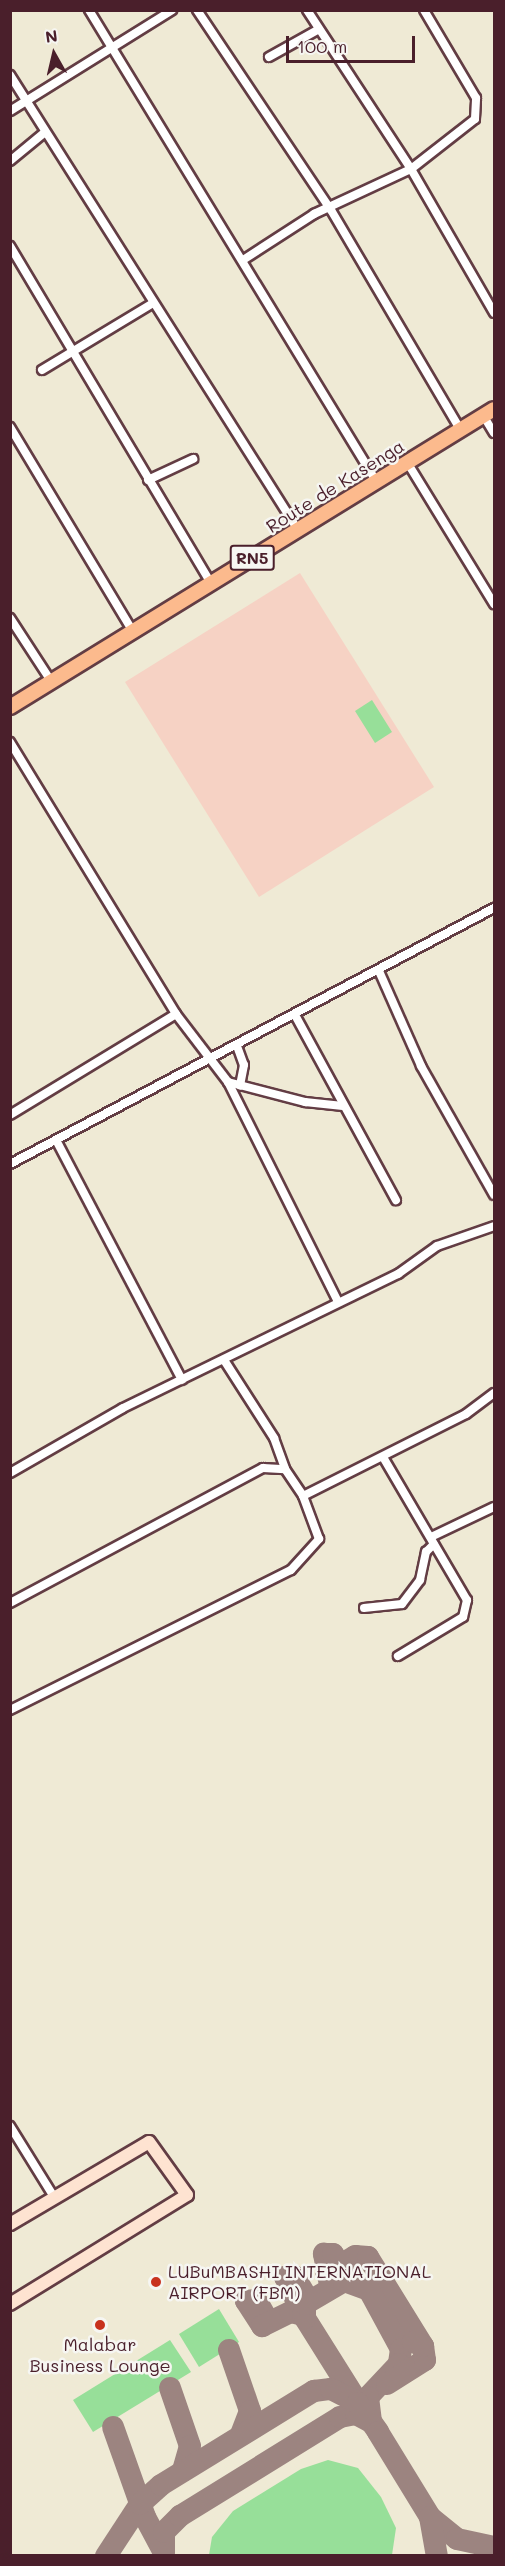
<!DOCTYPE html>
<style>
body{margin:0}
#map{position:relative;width:505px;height:2566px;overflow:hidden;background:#efead5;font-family:Mali,sans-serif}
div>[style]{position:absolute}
.built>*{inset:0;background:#f6d2c4}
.green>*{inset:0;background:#97df99}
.taxiway>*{height:22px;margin:-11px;padding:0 11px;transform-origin:11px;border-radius:11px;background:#9c8480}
.roads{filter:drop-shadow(2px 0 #633d44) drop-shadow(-2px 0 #633d44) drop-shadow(0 2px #633d44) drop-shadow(0 -2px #633d44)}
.minor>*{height:8px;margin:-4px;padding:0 4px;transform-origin:4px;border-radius:4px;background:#fff}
.secondary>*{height:12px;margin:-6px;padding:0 6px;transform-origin:6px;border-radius:6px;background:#fee3d1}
.trunk>*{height:14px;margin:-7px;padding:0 7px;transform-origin:7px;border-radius:7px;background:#fcba8d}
.dots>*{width:16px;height:16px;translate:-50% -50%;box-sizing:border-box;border:3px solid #f6f6f2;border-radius:50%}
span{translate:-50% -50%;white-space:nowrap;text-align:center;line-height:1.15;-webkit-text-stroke:5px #f6f6f2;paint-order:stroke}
.shield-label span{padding:2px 4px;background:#f6f6f2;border:2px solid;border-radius:4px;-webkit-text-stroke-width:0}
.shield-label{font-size:16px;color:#4a1f2b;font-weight:700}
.street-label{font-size:18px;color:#4a1f2b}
.poi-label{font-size:18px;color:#4a1f2b}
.left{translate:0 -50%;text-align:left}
.frame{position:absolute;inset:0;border:12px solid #4a1f2b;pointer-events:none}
.north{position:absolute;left:24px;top:24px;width:60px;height:60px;-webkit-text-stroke:4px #f6f6f2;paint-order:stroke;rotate:352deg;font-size:16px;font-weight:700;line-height:24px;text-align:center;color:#4a1f2b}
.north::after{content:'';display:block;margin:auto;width:21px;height:27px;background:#4a1f2b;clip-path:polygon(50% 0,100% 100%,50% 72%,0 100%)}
.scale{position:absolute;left:286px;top:36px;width:129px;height:27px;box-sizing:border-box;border:3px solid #4a1f2b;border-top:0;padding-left:8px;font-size:18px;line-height:21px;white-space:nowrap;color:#4a1f2b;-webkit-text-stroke:4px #f6f6f2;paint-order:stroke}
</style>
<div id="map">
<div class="built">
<div style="clip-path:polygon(300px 573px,434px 787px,259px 897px,125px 682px)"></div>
</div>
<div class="green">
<div style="clip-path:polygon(372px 700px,392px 732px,375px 743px,355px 711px)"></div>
<div style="clip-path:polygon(219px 2309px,239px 2342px,199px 2367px,179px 2334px)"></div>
<div style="clip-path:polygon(170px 2340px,191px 2372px,93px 2432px,73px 2400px)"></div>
<div style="clip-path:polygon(328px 2460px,358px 2468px,381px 2497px,396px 2528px,392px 2555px,209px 2555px,212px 2537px,233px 2511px,301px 2469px)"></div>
</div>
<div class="taxiway">
<div style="left:326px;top:2273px;width:34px;rotate:-30deg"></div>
<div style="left:355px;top:2256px;width:13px;rotate:4deg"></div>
<div style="left:368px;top:2257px;width:105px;rotate:58.3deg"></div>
<div style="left:330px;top:2285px;width:32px;rotate:-101deg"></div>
<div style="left:324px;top:2254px;width:9px"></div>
<div style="left:333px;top:2254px;width:20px;rotate:57deg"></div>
<div style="left:303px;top:2315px;width:42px;rotate:-115.3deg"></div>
<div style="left:285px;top:2277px;width:9px;rotate:-6deg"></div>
<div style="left:294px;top:2276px;width:21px;rotate:59deg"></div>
<div style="left:266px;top:2317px;width:20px;rotate:-120deg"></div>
<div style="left:256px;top:2300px;width:10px;rotate:174deg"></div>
<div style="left:246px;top:2301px;width:30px;rotate:57deg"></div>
<div style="left:262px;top:2326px;width:32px;rotate:-26deg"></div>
<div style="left:291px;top:2312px;width:12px;rotate:14deg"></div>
<div style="left:303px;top:2315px;width:102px;rotate:57.9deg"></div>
<div style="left:305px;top:2318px;width:14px;rotate:-90deg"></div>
<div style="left:305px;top:2304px;width:45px;rotate:-30.5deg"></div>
<div style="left:344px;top:2281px;width:27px;rotate:20deg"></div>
<div style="left:369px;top:2290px;width:67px;rotate:61.5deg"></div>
<div style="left:401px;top:2349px;width:15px;rotate:98deg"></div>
<div style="left:399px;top:2364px;width:45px;rotate:133.2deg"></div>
<div style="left:368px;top:2397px;width:24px;rotate:83deg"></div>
<div style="left:229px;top:2350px;width:65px;rotate:71deg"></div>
<div style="left:250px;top:2411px;width:26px;rotate:111deg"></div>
<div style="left:387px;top:2384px;width:45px;rotate:-32.3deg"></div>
<div style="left:425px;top:2360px;width:14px;rotate:-98deg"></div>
<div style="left:423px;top:2346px;width:11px;rotate:-158deg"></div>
<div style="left:170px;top:2388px;width:61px;rotate:71deg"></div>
<div style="left:190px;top:2446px;width:26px;rotate:106deg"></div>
<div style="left:113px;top:2427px;width:96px;rotate:70.4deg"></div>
<div style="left:145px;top:2517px;width:40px;rotate:62deg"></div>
<div style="left:430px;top:2517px;width:35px;rotate:39deg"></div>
<div style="left:457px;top:2539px;width:38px;rotate:12deg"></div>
<div style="left:164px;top:2552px;width:20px;rotate:-90deg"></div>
<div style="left:164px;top:2532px;width:23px;rotate:-45deg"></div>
<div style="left:180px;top:2516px;width:188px;rotate:-31.7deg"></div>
<div style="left:340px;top:2417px;width:16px;rotate:-11deg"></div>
<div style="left:356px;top:2414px;width:17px;rotate:28deg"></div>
<div style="left:106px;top:2556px;width:62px;rotate:-56.8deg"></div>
<div style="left:140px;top:2504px;width:28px;rotate:-42deg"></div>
<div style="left:161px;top:2485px;width:180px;rotate:-31.6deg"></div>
<div style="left:314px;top:2391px;width:17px;rotate:-7deg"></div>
<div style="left:331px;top:2389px;width:30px;rotate:27deg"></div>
<div style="left:358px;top:2403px;width:35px;rotate:55deg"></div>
<div style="left:378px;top:2432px;width:100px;rotate:58.5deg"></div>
<div style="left:430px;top:2517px;width:40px;rotate:80deg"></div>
</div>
<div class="roads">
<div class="minor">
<div style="left:89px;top:10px;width:552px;rotate:58.64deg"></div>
<div style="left:197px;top:10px;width:241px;rotate:56.2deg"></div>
<div style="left:331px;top:210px;width:254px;rotate:59.5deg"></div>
<div style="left:307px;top:10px;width:190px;rotate:56.8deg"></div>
<div style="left:411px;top:169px;width:166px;rotate:60deg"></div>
<div style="left:269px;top:57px;width:57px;rotate:-29.2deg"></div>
<div style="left:10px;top:75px;width:538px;rotate:57.67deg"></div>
<div style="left:10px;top:111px;width:191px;rotate:-31.9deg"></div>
<div style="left:10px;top:161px;width:45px;rotate:-39.6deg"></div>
<div style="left:10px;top:246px;width:392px;rotate:59.2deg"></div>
<div style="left:243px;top:260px;width:85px;rotate:-32.9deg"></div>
<div style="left:314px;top:214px;width:107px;rotate:-24.9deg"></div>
<div style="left:411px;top:169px;width:81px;rotate:-38deg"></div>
<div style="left:475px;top:119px;width:21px;rotate:-87deg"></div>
<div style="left:476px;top:98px;width:102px;rotate:-120.6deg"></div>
<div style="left:42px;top:370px;width:130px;rotate:-31.1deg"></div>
<div style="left:483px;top:415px;width:21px;rotate:59deg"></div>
<div style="left:10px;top:427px;width:237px;rotate:59deg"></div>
<div style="left:407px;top:462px;width:167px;rotate:58.5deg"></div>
<div style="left:148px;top:480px;width:50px;rotate:-25deg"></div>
<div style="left:10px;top:618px;width:75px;rotate:56.9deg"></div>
<div style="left:10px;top:742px;width:319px;rotate:58.6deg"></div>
<div style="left:176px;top:1014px;width:194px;rotate:148.7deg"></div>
<div style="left:379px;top:971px;width:104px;rotate:66.1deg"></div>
<div style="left:421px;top:1066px;width:148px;rotate:60.5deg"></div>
<div style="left:176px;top:1014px;width:86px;rotate:52.6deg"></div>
<div style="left:228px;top:1082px;width:244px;rotate:63.4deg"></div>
<div style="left:295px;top:1015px;width:211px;rotate:61.4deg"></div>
<div style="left:237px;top:1046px;width:20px;rotate:70deg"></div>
<div style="left:244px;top:1065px;width:21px;rotate:101deg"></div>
<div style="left:228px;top:1082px;width:80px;rotate:14.6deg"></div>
<div style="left:305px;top:1102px;width:38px;rotate:6deg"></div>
<div style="left:56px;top:1140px;width:271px;rotate:62.3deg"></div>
<div style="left:10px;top:1164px;width:548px;rotate:-27.88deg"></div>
<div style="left:224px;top:1360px;width:93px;rotate:57.3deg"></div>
<div style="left:274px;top:1438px;width:33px;rotate:70deg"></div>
<div style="left:383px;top:1457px;width:166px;rotate:59.6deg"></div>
<div style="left:467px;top:1600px;width:17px;rotate:103deg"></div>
<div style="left:463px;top:1617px;width:76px;rotate:149deg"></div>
<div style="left:10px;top:1473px;width:130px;rotate:-29.9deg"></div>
<div style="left:123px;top:1408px;width:306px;rotate:-26deg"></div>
<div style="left:398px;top:1274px;width:48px;rotate:-35.7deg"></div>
<div style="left:437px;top:1246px;width:60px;rotate:-19.3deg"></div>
<div style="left:431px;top:1537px;width:70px;rotate:-25.5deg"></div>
<div style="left:10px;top:1603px;width:287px;rotate:-28.1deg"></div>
<div style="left:263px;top:1468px;width:22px;rotate:3deg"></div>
<div style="left:285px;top:1469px;width:32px;rotate:56deg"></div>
<div style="left:364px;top:1608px;width:38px;rotate:-6deg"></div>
<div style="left:402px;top:1604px;width:30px;rotate:-53deg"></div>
<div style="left:420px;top:1580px;width:29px;rotate:-78deg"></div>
<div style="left:426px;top:1552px;width:11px;rotate:-45deg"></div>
<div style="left:10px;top:1710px;width:314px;rotate:-26.5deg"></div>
<div style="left:291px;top:1570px;width:42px;rotate:-47.9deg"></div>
<div style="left:319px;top:1539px;width:46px;rotate:-110.4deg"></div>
<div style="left:303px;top:1496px;width:182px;rotate:-26.7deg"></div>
<div style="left:466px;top:1414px;width:35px;rotate:-37deg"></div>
<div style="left:10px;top:2126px;width:84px;rotate:58.2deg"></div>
</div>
<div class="secondary">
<div style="left:10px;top:2224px;width:161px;rotate:-30.5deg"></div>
<div style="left:149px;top:2142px;width:65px;rotate:54.4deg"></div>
<div style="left:187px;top:2195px;width:208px;rotate:148.4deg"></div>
</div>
<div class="trunk">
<div style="left:10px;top:707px;width:568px;rotate:-31.62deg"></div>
</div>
</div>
<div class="dots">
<div style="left:156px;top:2282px;background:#c8321e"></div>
<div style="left:100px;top:2325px;background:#c8321e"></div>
</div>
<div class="shield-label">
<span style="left:252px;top:558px">RN5</span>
</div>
<div class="street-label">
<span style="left:335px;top:486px;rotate:-32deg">Route de Kasenga</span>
</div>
<div class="poi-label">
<span class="left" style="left:168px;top:2282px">LUBuMBASHI INTERNATIONAL<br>AIRPORT (FBM)</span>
<span style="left:100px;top:2355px">Malabar<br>Business Lounge</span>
</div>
<div class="frame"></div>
<div class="north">N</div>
<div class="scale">100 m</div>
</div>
